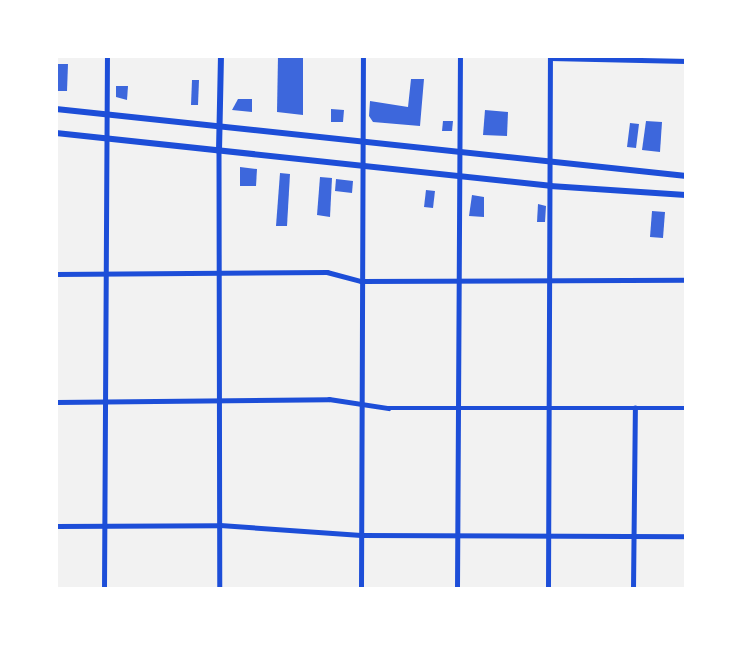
<!DOCTYPE html>
<style>
body{margin:0}
#map{position:relative;width:742px;height:645px;overflow:hidden;background:#f2f2f2;font-family:"Titillium Web",sans-serif}
div>[style]{position:absolute}
.building>*{inset:0;background:#3d67dc}
.minor>*{height:4.5px;margin:-2.25px;padding:0 2.25px;transform-origin:2.25px;border-radius:2.25px;background:#1d4ed8}
.tertiary>*{height:6px;margin:-3px;padding:0 3px;transform-origin:3px;border-radius:3px;background:#1d4ed8}
.secondary>*{height:6px;margin:-3px;padding:0 3px;transform-origin:3px;border-radius:3px;background:#1d4ed8}
span{translate:-50% -50%;white-space:nowrap;text-align:center;line-height:1.15;-webkit-text-stroke:6px #fff;paint-order:stroke}
.frame{position:absolute;inset:0;border:58px solid #fff;pointer-events:none}
</style>
<div id="map">
<div class="building">
<div style="clip-path:polygon(278px 56px,303px 56px,303px 115px,277px 112px)"></div>
<div style="clip-path:polygon(56px 64px,68px 64px,67px 91px,56px 91px)"></div>
<div style="clip-path:polygon(411px 79px,424px 79px,420px 126px,373px 122px,369px 116px,370px 101px,408px 107px)"></div>
<div style="clip-path:polygon(192px 80px,199px 80px,198px 105px,191px 105px)"></div>
<div style="clip-path:polygon(116px 86px,128px 86px,127px 100px,116px 97px)"></div>
<div style="clip-path:polygon(238px 99px,252px 99px,252px 112px,232px 110px)"></div>
<div style="clip-path:polygon(331px 109px,344px 110px,343px 122px,331px 122px)"></div>
<div style="clip-path:polygon(485px 110px,508px 112px,507px 136px,483px 135px)"></div>
<div style="clip-path:polygon(443px 121px,453px 121px,452px 131px,442px 131px)"></div>
<div style="clip-path:polygon(646px 121px,662px 122px,660px 152px,642px 150px)"></div>
<div style="clip-path:polygon(630px 123px,639px 124px,636px 148px,627px 147px)"></div>
<div style="clip-path:polygon(240px 167px,257px 169px,256px 186px,240px 186px)"></div>
<div style="clip-path:polygon(280px 173px,290px 174px,287px 226px,276px 226px)"></div>
<div style="clip-path:polygon(320px 177px,332px 178px,330px 217px,317px 215px)"></div>
<div style="clip-path:polygon(336px 179px,353px 181px,352px 193px,335px 191px)"></div>
<div style="clip-path:polygon(426px 190px,435px 191px,433px 208px,424px 207px)"></div>
<div style="clip-path:polygon(472px 195px,484px 197px,484px 217px,469px 216px)"></div>
<div style="clip-path:polygon(538px 204px,546px 206px,545px 222px,537px 222px)"></div>
<div style="clip-path:polygon(652px 211px,665px 212px,663px 238px,650px 237px)"></div>
</div>
<div class="minor">
<div style="left:550px;top:58px;width:136px;rotate:1.3deg"></div>
<div style="left:219px;top:151px;width:438px;rotate:89.9deg"></div>
<div style="left:56px;top:274px;width:271px;rotate:-0.4deg"></div>
<div style="left:327px;top:272px;width:35px;rotate:15deg"></div>
<div style="left:361px;top:281px;width:325px;rotate:-0.2deg"></div>
<div style="left:56px;top:402px;width:273px;rotate:-0.6deg"></div>
<div style="left:329px;top:399px;width:60px;rotate:8.7deg"></div>
<div style="left:388px;top:408px;width:298px"></div>
<div style="left:56px;top:526px;width:164px;rotate:-0.3deg"></div>
<div style="left:220px;top:525px;width:141px;rotate:4.1deg"></div>
<div style="left:361px;top:535px;width:325px;rotate:0.2deg"></div>
<div style="left:104px;top:589px;width:533px;rotate:-89.68deg"></div>
<div style="left:361px;top:589px;width:533px;rotate:-89.79deg"></div>
<div style="left:457px;top:589px;width:533px;rotate:-89.68deg"></div>
<div style="left:548px;top:589px;width:533px;rotate:-89.79deg"></div>
<div style="left:633px;top:589px;width:181px;rotate:-89.4deg"></div>
</div>
<div class="tertiary">
<div style="left:219px;top:151px;width:95px;rotate:-88.8deg"></div>
</div>
<div class="secondary">
<div style="left:56px;top:109px;width:634px;rotate:6.07deg"></div>
<div style="left:56px;top:133px;width:497px;rotate:6.1deg"></div>
<div style="left:550px;top:186px;width:136px;rotate:3.8deg"></div>
</div>
<div class="frame"></div>
</div>
